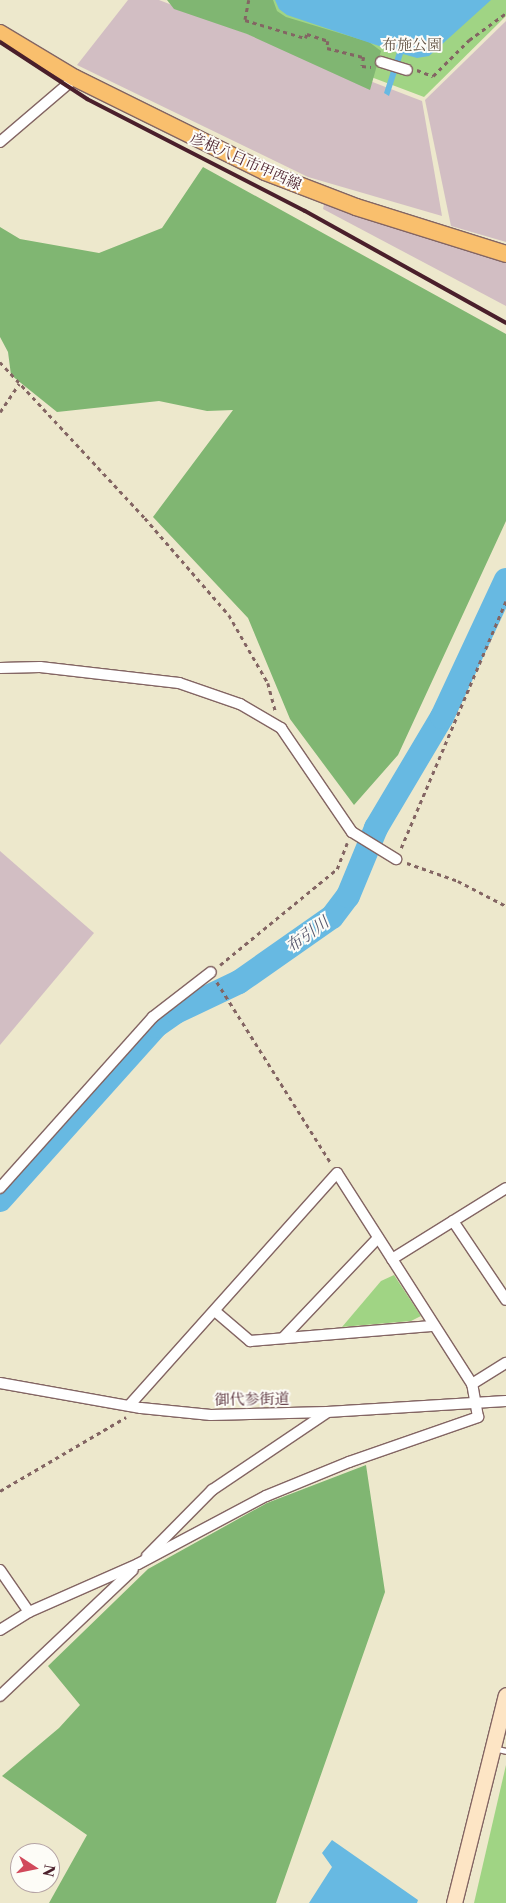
<!DOCTYPE html>
<meta charset="utf-8">
<style>
body{margin:0}
#map{position:relative;width:506px;height:1903px;overflow:hidden;background:#ede8cc;font-family:"Libre Caslon Text","Noto Serif JP",serif}
div>[style]{position:absolute}
.industrial>*{inset:0;background:#d2bec3}
.green>*{inset:0;background:#a0d484}
.forest>*{inset:0;background:#80b672}
.water>*{inset:0;background:#67b9e2}
.river>*{height:24px;margin:-12px;padding:0 12px;transform-origin:12px;border-radius:12px;background:#67b9e2}
.path>*{height:2.5px;margin-top:-1.25px;transform-origin:0;background:repeating-linear-gradient(90deg,#836563 0 4px,transparent 0 8px)}
.roads{filter:drop-shadow(1px 0 #836563) drop-shadow(-1px 0 #836563) drop-shadow(0 1px #836563) drop-shadow(0 -1px #836563)}
.lane>*{height:5px;margin:-2.5px;padding:0 2.5px;transform-origin:2.5px;border-radius:2.5px;background:#fff}
.street>*{height:10px;margin:-5px;padding:0 5px;transform-origin:5px;border-radius:5px;background:#fff}
.secondary>*{height:15px;margin:-7.5px;padding:0 7.5px;transform-origin:7.5px;border-radius:7.5px;background:#fde5c5}
.primary>*{height:16px;margin:-8px;padding:0 8px;transform-origin:8px;border-radius:8px;background:#f9bf6d}
.rail>*{height:4px;margin:-2px;padding:0 2px;transform-origin:2px;border-radius:2px;background:#4a1f2b}
span{translate:-50% -50%;white-space:nowrap;text-align:center;line-height:1.15;-webkit-text-stroke:4px #fdfcf7;paint-order:stroke}
.park-label{font-size:15px;color:#645546}
.street-label{font-size:15px;color:#4a1f2b}
.water-label{font-size:16px;color:#54556b;font-style:italic}
.north{position:absolute;left:10px;top:1843px;width:50px;height:50px;box-sizing:border-box;background:#fdfcf7;border:1px solid #b5a4a5;border-radius:50%;rotate:101deg;font-size:14px;font-weight:700;line-height:20px;text-align:center;color:#4a1f2b}
.north::after{content:'';display:block;margin:auto;width:18px;height:22px;background:#d1495b;clip-path:polygon(50% 0,100% 100%,50% 72%,0 100%)}
</style>
<div id="map">
<div class="industrial">
<div style="clip-path:polygon(128px 0,159px 0,422px 101px,442px 216px,308px 177px,77px 65px)"></div>
<div style="clip-path:polygon(506px 21px,506px 242px,451px 226px,425px 100px)"></div>
<div style="clip-path:polygon(325px 200px,506px 257px,506px 306px,323px 209px)"></div>
<div style="clip-path:polygon(0 851px,94px 933px,0 1045px)"></div>
</div>
<div class="green">
<div style="clip-path:polygon(178px 0,506px 0,506px 16px,424px 97px,178px 4px)"></div>
<div style="clip-path:polygon(394px 1275px,421px 1316px,411px 1321px,342px 1327px,381px 1281px)"></div>
<div style="clip-path:polygon(506px 1765px,506px 1903px,474px 1903px)"></div>
</div>
<div class="forest">
<div style="clip-path:polygon(167px 0,273px 0,277px 11px,286px 17px,369px 42px,381px 51px,370px 90px,247px 34px,174px 9px)"></div>
<div style="clip-path:polygon(203px 167px,506px 334px,506px 521px,398px 755px,354px 805px,290px 719px,248px 618px,153px 517px,233px 410px,207px 411px,159px 401px,57px 412px,11px 375px,8px 352px,0 337px,0 227px,20px 239px,99px 253px,162px 228px)"></div>
<div style="clip-path:polygon(366px 1465px,385px 1592px,276px 1903px,49px 1903px,87px 1835px,2px 1776px,59px 1728px,80px 1705px,48px 1666px,148px 1569px,267px 1503px)"></div>
</div>
<div class="water">
<div style="clip-path:polygon(275px 0,491px 0,429px 56px,417px 58px,403px 54px,389px 96px,384px 93px,397px 52px,287px 15px,279px 9px)"></div>
<div style="clip-path:polygon(332px 1840px,418px 1900px,417px 1903px,309px 1903px,332px 1867px,322px 1853px)"></div>
</div>
<div class="river">
<div style="left:0;top:1200px;width:234px;rotate:-48.1deg"></div>
<div style="left:156px;top:1026px;width:24px;rotate:-35deg"></div>
<div style="left:176px;top:1012px;width:70px;rotate:-25.5deg"></div>
<div style="left:239px;top:982px;width:113px;rotate:-35deg"></div>
<div style="left:332px;top:917px;width:26px;rotate:-53deg"></div>
<div style="left:348px;top:896px;width:74px;rotate:-67.6deg"></div>
<div style="left:376px;top:828px;width:129px;rotate:-59.3deg"></div>
<div style="left:442px;top:717px;width:151px;rotate:-65deg"></div>
</div>
<div class="path">
<div style="left:249px;top:0;width:20px;rotate:101deg"></div>
<div style="left:245px;top:20px;width:63px;rotate:16.7deg"></div>
<div style="left:305px;top:38px;width:4px;rotate:-63deg"></div>
<div style="left:307px;top:34px;width:22px;rotate:18deg"></div>
<div style="left:328px;top:41px;width:7px;rotate:98deg"></div>
<div style="left:327px;top:48px;width:38px;rotate:14deg"></div>
<div style="left:364px;top:57px;width:9px;rotate:103deg"></div>
<div style="left:362px;top:66px;width:9px;rotate:6deg"></div>
<div style="left:417px;top:70px;width:17px;rotate:21deg"></div>
<div style="left:433px;top:76px;width:51px;rotate:-45deg"></div>
<div style="left:469px;top:40px;width:46px;rotate:-36.1deg"></div>
<div style="left:0;top:362px;width:213px;rotate:47.1deg"></div>
<div style="left:145px;top:518px;width:128px;rotate:49.1deg"></div>
<div style="left:229px;top:615px;width:78px;rotate:60.2deg"></div>
<div style="left:268px;top:683px;width:30px;rotate:75deg"></div>
<div style="left:0;top:412px;width:34px;rotate:-56deg"></div>
<div style="left:401px;top:848px;width:268px;rotate:-67deg"></div>
<div style="left:407px;top:863px;width:54px;rotate:19.4deg"></div>
<div style="left:458px;top:881px;width:54px;rotate:27.5deg"></div>
<div style="left:220px;top:965px;width:151px;rotate:-39.4deg"></div>
<div style="left:337px;top:869px;width:28px;rotate:-69deg"></div>
<div style="left:217px;top:982px;width:214px;rotate:57.8deg"></div>
<div style="left:0;top:1491px;width:146px;rotate:-30.4deg"></div>
</div>
<div class="roads">
<div class="lane">
<div style="left:493px;top:1748px;width:13px;rotate:13deg"></div>
</div>
<div class="street">
<div style="left:381px;top:62px;width:27px;rotate:17deg"></div>
<div style="left:0;top:142px;width:99px;rotate:-40.5deg"></div>
<div style="left:0;top:668px;width:40px;rotate:-1.4deg"></div>
<div style="left:40px;top:667px;width:140px;rotate:6.6deg"></div>
<div style="left:179px;top:683px;width:65px;rotate:19deg"></div>
<div style="left:240px;top:704px;width:48px;rotate:30.3deg"></div>
<div style="left:281px;top:728px;width:126px;rotate:55.7deg"></div>
<div style="left:352px;top:832px;width:52px;rotate:31.5deg"></div>
<div style="left:0;top:1188px;width:229px;rotate:-48.2deg"></div>
<div style="left:153px;top:1017px;width:73px;rotate:-37.8deg"></div>
<div style="left:453px;top:1221px;width:95px;rotate:56.1deg"></div>
<div style="left:392px;top:1259px;width:134px;rotate:-31.9deg"></div>
<div style="left:216px;top:1312px;width:45px;rotate:40.5deg"></div>
<div style="left:250px;top:1341px;width:185px;rotate:-4.7deg"></div>
<div style="left:283px;top:1338px;width:138px;rotate:-46.5deg"></div>
<div style="left:0;top:1383px;width:143px;rotate:10.1deg"></div>
<div style="left:141px;top:1408px;width:70px;rotate:5.7deg"></div>
<div style="left:211px;top:1415px;width:116px;rotate:-1.5deg"></div>
<div style="left:327px;top:1412px;width:179px;rotate:-3.5deg"></div>
<div style="left:472px;top:1384px;width:40px;rotate:-32deg"></div>
<div style="left:147px;top:1556px;width:93px;rotate:-45.4deg"></div>
<div style="left:212px;top:1490px;width:138px;rotate:-34deg"></div>
<div style="left:0;top:1570px;width:51px;rotate:55.4deg"></div>
<div style="left:0;top:1630px;width:34px;rotate:-32deg"></div>
<div style="left:29px;top:1612px;width:119px;rotate:-23.8deg"></div>
<div style="left:138px;top:1564px;width:145px;rotate:-28deg"></div>
<div style="left:266px;top:1496px;width:90px;rotate:-22.3deg"></div>
<div style="left:349px;top:1462px;width:137px;rotate:-19.2deg"></div>
<div style="left:478px;top:1417px;width:34px;rotate:-100deg"></div>
<div style="left:472px;top:1384px;width:250px;rotate:-122.6deg"></div>
<div style="left:337px;top:1173px;width:312px;rotate:131.8deg"></div>
<div style="left:0;top:1696px;width:183px;rotate:-43.5deg"></div>
</div>
<div class="secondary">
<div style="left:454px;top:1903px;width:214px;rotate:-76deg"></div>
</div>
<div class="primary">
<div style="left:0;top:33px;width:87px;rotate:31deg"></div>
<div style="left:75px;top:78px;width:212px;rotate:26.3deg"></div>
<div style="left:265px;top:172px;width:97px;rotate:21deg"></div>
<div style="left:356px;top:207px;width:157px;rotate:17.4deg"></div>
</div>
</div>
<div class="rail">
<div style="left:0;top:42px;width:104px;rotate:33.2deg"></div>
<div style="left:87px;top:99px;width:245px;rotate:27.2deg"></div>
<div style="left:305px;top:211px;width:230px;rotate:29.1deg"></div>
</div>
<div class="park-label">
<span style="left:412px;top:45px">布施公園</span>
</div>
<div class="street-label">
<span style="left:246px;top:161px;rotate:24deg">彦根八日市甲西線</span>
<span style="left:252px;top:1399px;rotate:-1deg">御代参街道</span>
</div>
<div class="water-label">
<span style="left:307px;top:934px;rotate:-36deg">布引川</span>
</div>
<div class="north">N</div>
</div>
